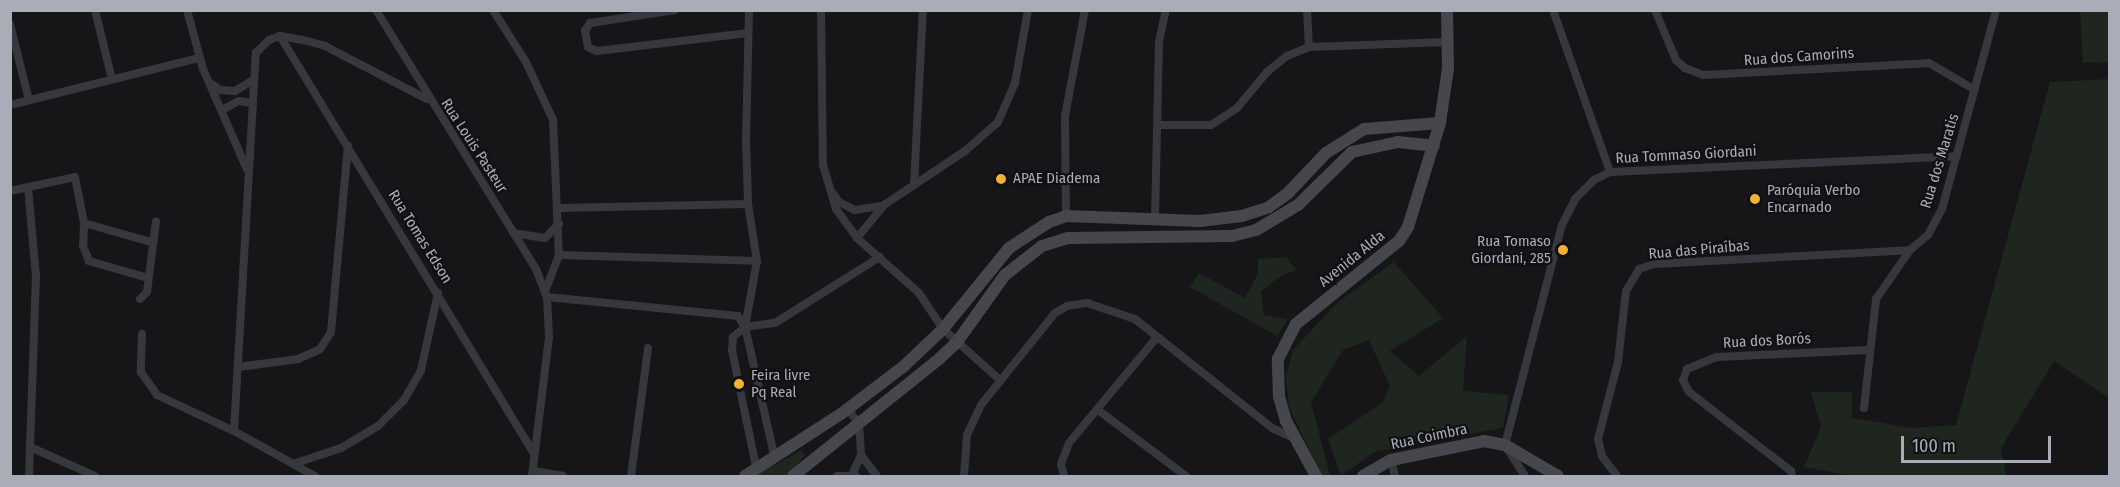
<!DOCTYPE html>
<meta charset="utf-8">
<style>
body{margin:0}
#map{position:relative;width:2120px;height:487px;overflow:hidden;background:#161618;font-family:"Fira Sans Condensed",sans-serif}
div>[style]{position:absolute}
.green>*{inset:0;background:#1e261f}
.street>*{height:8px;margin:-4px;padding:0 4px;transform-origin:4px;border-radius:4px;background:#37383d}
.secondary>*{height:12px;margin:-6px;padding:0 6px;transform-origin:6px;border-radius:6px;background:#45474d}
.dots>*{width:16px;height:16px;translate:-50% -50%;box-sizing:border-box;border:3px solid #111113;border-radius:50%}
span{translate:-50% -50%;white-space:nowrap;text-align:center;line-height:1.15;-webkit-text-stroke:4.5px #111113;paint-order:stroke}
.street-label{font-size:15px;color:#a8adb8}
.poi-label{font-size:15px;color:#a8adb8}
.left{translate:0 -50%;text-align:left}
.right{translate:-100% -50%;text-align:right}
.frame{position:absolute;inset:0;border:12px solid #a8adb8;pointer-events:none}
.scale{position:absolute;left:1901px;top:436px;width:150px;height:27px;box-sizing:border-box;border:3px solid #a8adb8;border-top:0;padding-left:8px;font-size:18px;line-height:21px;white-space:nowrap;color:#a8adb8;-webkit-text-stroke:4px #111113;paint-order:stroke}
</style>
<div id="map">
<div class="green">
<div style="clip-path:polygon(2080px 11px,2109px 11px,2109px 62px,2083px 63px)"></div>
<div style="clip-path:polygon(2109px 79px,2109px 398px,2054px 361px,2001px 448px,2006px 476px,1853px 476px,1804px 467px,1821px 427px,1811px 392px,1852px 392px,1852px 418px,1911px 428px,1956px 425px,2050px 82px)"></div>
<div style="clip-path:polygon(1286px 257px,1296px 270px,1281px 276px,1261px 291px,1264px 315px,1288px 319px,1277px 336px,1190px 287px,1199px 273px,1245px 298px,1258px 274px,1258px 259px)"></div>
<div style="clip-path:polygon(1394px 262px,1443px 318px,1390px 351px,1419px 376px,1467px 336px,1463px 391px,1509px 395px,1503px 428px,1374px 452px,1341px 476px,1328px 439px,1382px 403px,1390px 386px,1369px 340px,1343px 350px,1311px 402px,1330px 476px,1322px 476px,1289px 407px,1286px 376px,1293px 350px,1338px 302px)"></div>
<div style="clip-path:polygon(801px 450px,805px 455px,789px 476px,755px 476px)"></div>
</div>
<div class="street">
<div style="left:95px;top:10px;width:71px;rotate:76.2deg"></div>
<div style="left:187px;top:10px;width:61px;rotate:74.8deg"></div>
<div style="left:203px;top:69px;width:109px;rotate:66.3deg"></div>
<div style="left:376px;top:10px;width:304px;rotate:58.3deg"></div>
<div style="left:536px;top:269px;width:30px;rotate:69deg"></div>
<div style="left:547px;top:297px;width:40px;rotate:87.1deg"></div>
<div style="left:549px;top:337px;width:140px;rotate:97deg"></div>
<div style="left:493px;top:10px;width:62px;rotate:57.6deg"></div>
<div style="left:526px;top:62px;width:64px;rotate:65deg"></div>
<div style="left:553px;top:120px;width:135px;rotate:87.5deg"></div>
<div style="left:559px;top:255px;width:40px;rotate:111deg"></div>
<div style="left:675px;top:10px;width:86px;rotate:171.3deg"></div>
<div style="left:590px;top:23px;width:9px;rotate:122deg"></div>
<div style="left:585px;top:31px;width:16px;rotate:79deg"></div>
<div style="left:588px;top:47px;width:10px;rotate:24deg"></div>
<div style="left:597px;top:51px;width:152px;rotate:-6.8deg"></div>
<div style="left:749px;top:10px;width:129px;rotate:91.3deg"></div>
<div style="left:746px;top:139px;width:65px;rotate:88.2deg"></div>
<div style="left:748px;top:204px;width:58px;rotate:81deg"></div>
<div style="left:757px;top:261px;width:67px;rotate:100.3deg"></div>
<div style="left:745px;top:327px;width:131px;rotate:77.2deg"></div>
<div style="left:821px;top:10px;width:155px;rotate:89.3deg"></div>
<div style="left:823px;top:165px;width:46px;rotate:73.5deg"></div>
<div style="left:836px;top:209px;width:36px;rotate:54deg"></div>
<div style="left:857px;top:238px;width:83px;rotate:41.6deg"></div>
<div style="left:919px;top:293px;width:43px;rotate:56.3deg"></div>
<div style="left:943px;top:329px;width:76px;rotate:41.8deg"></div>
<div style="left:1307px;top:10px;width:37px;rotate:87deg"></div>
<div style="left:1553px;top:10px;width:172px;rotate:70.6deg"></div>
<div style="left:1655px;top:10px;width:54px;rotate:67.2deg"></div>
<div style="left:1676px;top:60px;width:12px;rotate:42deg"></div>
<div style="left:1685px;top:68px;width:19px;rotate:21deg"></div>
<div style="left:1703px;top:75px;width:226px;rotate:-3deg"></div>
<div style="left:1929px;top:63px;width:53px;rotate:30.4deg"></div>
<div style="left:10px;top:24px;width:78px;rotate:76deg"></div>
<div style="left:280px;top:36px;width:488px;rotate:58.7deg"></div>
<div style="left:209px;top:82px;width:14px;rotate:36deg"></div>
<div style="left:220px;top:90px;width:15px;rotate:4deg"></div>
<div style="left:235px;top:91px;width:21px;rotate:-31deg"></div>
<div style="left:10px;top:105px;width:195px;rotate:-14deg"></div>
<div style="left:222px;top:110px;width:19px;rotate:-28deg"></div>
<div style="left:239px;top:101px;width:13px;rotate:9deg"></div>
<div style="left:1160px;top:125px;width:51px"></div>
<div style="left:1211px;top:125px;width:31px;rotate:-33deg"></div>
<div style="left:1237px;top:108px;width:47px;rotate:-50.2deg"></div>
<div style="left:1267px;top:72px;width:26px;rotate:-39deg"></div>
<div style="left:1287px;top:56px;width:24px;rotate:-22deg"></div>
<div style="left:1309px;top:47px;width:138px;rotate:-2.1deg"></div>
<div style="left:914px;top:185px;width:175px;rotate:-87.1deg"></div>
<div style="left:28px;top:187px;width:89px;rotate:84.9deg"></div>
<div style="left:36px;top:276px;width:200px;rotate:92deg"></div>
<div style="left:10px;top:191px;width:66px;rotate:-12.2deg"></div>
<div style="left:75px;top:177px;width:47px;rotate:78.9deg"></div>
<div style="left:84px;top:223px;width:23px;rotate:92deg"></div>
<div style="left:83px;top:246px;width:16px;rotate:68deg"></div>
<div style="left:89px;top:261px;width:61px;rotate:16.1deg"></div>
<div style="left:832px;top:192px;width:12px;rotate:55deg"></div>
<div style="left:839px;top:202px;width:18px;rotate:27deg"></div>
<div style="left:855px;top:210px;width:25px;rotate:-9deg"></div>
<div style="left:560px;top:208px;width:188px;rotate:-1.2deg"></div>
<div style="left:1066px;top:216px;width:100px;rotate:-90.6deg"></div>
<div style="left:1065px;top:116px;width:108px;rotate:-79.3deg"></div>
<div style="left:1155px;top:218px;width:176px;rotate:-88.7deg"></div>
<div style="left:1159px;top:42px;width:33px;rotate:-78deg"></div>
<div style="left:84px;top:223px;width:70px;rotate:15.8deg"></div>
<div style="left:513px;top:233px;width:32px;rotate:9deg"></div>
<div style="left:545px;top:238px;width:20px;rotate:-45deg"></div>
<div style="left:857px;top:238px;width:43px;rotate:-50.7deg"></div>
<div style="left:884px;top:205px;width:97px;rotate:-33.7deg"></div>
<div style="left:965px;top:151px;width:44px;rotate:-41.3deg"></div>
<div style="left:998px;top:122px;width:43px;rotate:-66.4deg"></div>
<div style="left:1015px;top:83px;width:74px;rotate:-79.9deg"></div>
<div style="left:559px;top:255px;width:198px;rotate:1.7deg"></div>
<div style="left:547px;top:297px;width:192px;rotate:5.7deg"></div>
<div style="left:738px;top:316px;width:13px;rotate:58deg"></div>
<div style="left:140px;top:299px;width:10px;rotate:-45deg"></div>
<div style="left:147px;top:292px;width:71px;rotate:-82.7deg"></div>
<div style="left:745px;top:327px;width:30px;rotate:-8deg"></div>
<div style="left:775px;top:323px;width:124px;rotate:-32.2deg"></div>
<div style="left:745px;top:327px;width:16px;rotate:140deg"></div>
<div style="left:733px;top:337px;width:13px;rotate:94deg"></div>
<div style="left:732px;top:350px;width:119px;rotate:78.4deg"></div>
<div style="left:142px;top:334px;width:38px;rotate:92deg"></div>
<div style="left:141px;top:372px;width:28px;rotate:55deg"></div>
<div style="left:157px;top:395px;width:85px;rotate:25.1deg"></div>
<div style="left:234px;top:431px;width:93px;rotate:29.1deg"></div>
<div style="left:238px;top:367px;width:61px;rotate:-7.6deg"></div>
<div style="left:298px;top:359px;width:24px;rotate:-24deg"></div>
<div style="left:320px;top:349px;width:20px;rotate:-57deg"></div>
<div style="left:331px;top:332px;width:187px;rotate:-84.8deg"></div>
<div style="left:1864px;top:408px;width:110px;rotate:-83.7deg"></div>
<div style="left:1876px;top:299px;width:60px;rotate:-55.2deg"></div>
<div style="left:1910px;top:250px;width:23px;rotate:-40deg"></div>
<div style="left:1928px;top:235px;width:30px;rotate:-62deg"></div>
<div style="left:1942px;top:209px;width:206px;rotate:-74.8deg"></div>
<div style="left:848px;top:409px;width:19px;rotate:54deg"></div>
<div style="left:859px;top:424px;width:31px;rotate:86deg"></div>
<div style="left:861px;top:455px;width:26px;rotate:53deg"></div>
<div style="left:1098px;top:410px;width:110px;rotate:36.9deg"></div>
<div style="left:234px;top:431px;width:379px;rotate:-86.7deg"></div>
<div style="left:256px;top:53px;width:18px;rotate:-45deg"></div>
<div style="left:269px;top:40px;width:12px;rotate:-20deg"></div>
<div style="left:280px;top:36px;width:23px;rotate:10deg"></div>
<div style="left:303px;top:40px;width:23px;rotate:15deg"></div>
<div style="left:325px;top:46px;width:115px;rotate:27.5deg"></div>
<div style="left:30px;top:447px;width:71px;rotate:24deg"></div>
<div style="left:1391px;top:460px;width:16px;rotate:76deg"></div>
<div style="left:296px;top:463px;width:47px;rotate:-18.4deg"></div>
<div style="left:341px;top:448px;width:43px;rotate:-30.7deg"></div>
<div style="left:378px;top:426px;width:37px;rotate:-45deg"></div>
<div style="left:404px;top:400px;width:34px;rotate:-60deg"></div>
<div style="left:421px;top:370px;width:79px;rotate:-77.6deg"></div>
<div style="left:533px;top:471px;width:30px;rotate:9deg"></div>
<div style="left:852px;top:475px;width:22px;rotate:-66deg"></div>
<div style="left:631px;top:476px;width:129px;rotate:-82.4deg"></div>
<div style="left:837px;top:476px;width:19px"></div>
<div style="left:964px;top:476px;width:41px;rotate:-85.8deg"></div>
<div style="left:967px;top:435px;width:33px;rotate:-65deg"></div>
<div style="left:981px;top:405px;width:118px;rotate:-51.2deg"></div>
<div style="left:1055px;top:313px;width:14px;rotate:-30deg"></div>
<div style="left:1067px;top:306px;width:20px;rotate:-9deg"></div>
<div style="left:1087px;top:303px;width:51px;rotate:18.4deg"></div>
<div style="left:1135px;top:319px;width:175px;rotate:38.5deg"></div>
<div style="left:1272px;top:428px;width:23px;rotate:25deg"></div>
<div style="left:1064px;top:476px;width:12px;rotate:-104deg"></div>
<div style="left:1061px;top:464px;width:22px;rotate:-69deg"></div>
<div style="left:1069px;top:443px;width:138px;rotate:-50.3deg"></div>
<div style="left:1525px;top:476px;width:37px;rotate:-123deg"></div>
<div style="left:1505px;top:445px;width:227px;rotate:-75.5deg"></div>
<div style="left:1562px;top:225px;width:29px;rotate:-63deg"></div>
<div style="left:1575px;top:199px;width:27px;rotate:-45deg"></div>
<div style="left:1594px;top:180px;width:18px;rotate:-27deg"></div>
<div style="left:1610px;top:172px;width:347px;rotate:-2.6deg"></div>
<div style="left:1617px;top:476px;width:25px;rotate:-127deg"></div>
<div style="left:1602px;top:456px;width:17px;rotate:-103deg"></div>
<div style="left:1598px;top:439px;width:80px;rotate:-75.4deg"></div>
<div style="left:1618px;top:362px;width:71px;rotate:-83.6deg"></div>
<div style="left:1626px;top:291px;width:26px;rotate:-59deg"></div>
<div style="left:1639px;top:269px;width:16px;rotate:-18deg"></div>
<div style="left:1654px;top:264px;width:256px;rotate:-3.1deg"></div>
<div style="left:1792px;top:476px;width:5px;rotate:-101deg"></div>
<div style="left:1791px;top:471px;width:129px;rotate:-142.2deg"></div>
<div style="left:1689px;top:392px;width:13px;rotate:-117deg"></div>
<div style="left:1683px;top:380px;width:12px;rotate:-70deg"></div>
<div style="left:1687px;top:369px;width:32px;rotate:-22deg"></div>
<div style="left:1717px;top:357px;width:151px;rotate:-2.7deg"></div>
</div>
<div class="secondary">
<div style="left:745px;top:476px;width:114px;rotate:-32.9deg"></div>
<div style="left:841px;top:414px;width:78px;rotate:-37.2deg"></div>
<div style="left:903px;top:367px;width:55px;rotate:-43.5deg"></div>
<div style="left:943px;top:329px;width:104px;rotate:-50.8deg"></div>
<div style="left:1009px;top:248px;width:48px;rotate:-33deg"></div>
<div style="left:1049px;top:222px;width:18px;rotate:-19deg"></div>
<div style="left:1066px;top:216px;width:134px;rotate:2.1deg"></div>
<div style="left:1200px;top:221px;width:42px;rotate:-6.8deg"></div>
<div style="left:1242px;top:216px;width:28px;rotate:-18deg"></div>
<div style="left:1269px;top:207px;width:24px;rotate:-36deg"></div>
<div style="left:1288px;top:193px;width:55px;rotate:-46.5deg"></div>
<div style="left:1326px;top:153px;width:45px;rotate:-32.3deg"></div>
<div style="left:1364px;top:129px;width:76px;rotate:-4.5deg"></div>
<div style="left:793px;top:476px;width:187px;rotate:-38.7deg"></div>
<div style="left:939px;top:359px;width:25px;rotate:-43deg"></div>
<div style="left:957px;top:342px;width:82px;rotate:-54.4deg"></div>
<div style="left:1005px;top:275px;width:47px;rotate:-38.1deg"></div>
<div style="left:1042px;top:246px;width:27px;rotate:-17deg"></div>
<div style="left:1068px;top:238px;width:164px;rotate:-0.7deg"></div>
<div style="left:1232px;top:236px;width:25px;rotate:-14deg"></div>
<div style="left:1256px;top:230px;width:49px;rotate:-30.8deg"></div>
<div style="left:1298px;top:205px;width:76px;rotate:-44.5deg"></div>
<div style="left:1352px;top:152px;width:47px;rotate:-12.3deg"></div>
<div style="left:1398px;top:142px;width:36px;rotate:6deg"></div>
<div style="left:1316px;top:476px;width:63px;rotate:-118.6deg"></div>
<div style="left:1286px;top:421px;width:25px;rotate:-106deg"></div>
<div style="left:1279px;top:397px;width:38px;rotate:-92deg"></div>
<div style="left:1278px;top:359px;width:39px;rotate:-63deg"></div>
<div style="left:1296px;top:324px;width:132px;rotate:-38.9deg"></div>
<div style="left:1399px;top:241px;width:17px;rotate:-57deg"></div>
<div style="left:1408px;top:227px;width:109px;rotate:-72.9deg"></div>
<div style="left:1440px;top:123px;width:56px;rotate:-81.7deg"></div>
<div style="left:1448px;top:68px;width:58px;rotate:-91deg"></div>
<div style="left:1363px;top:476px;width:32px;rotate:-30deg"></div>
<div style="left:1391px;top:460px;width:95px;rotate:-11.5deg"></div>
<div style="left:1484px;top:441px;width:21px;rotate:11deg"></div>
<div style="left:1505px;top:445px;width:61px;rotate:30.3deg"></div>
</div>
<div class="dots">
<div style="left:1001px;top:179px;background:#f2b134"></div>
<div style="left:1755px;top:199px;background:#f2b134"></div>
<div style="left:1563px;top:250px;background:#f2b134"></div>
<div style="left:739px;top:384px;background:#f2b134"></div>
</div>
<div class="street-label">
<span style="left:1799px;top:57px;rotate:-4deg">Rua dos Camorins</span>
<span style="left:474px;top:146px;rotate:57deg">Rua Louis Pasteur</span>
<span style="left:1686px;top:155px;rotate:-3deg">Rua Tommaso Giordani</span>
<span style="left:1940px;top:161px;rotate:-73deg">Rua dos Maratis</span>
<span style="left:420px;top:237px;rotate:58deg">Rua Tomas Edson</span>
<span style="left:1699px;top:250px;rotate:-5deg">Rua das Piraíbas</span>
<span style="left:1352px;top:259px;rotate:-39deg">Avenida Alda</span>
<span style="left:1767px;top:341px;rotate:-3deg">Rua dos Borós</span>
<span style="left:1429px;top:437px;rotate:-12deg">Rua Coimbra</span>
</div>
<div class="poi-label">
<span class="left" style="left:1013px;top:179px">APAE Diadema</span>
<span class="left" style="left:1767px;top:199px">Paróquia Verbo<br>Encarnado</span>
<span class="right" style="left:1551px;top:250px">Rua Tomaso<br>Giordani, 285</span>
<span class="left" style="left:751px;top:384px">Feira livre<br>Pq Real</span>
</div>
<div class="frame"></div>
<div class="scale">100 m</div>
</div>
